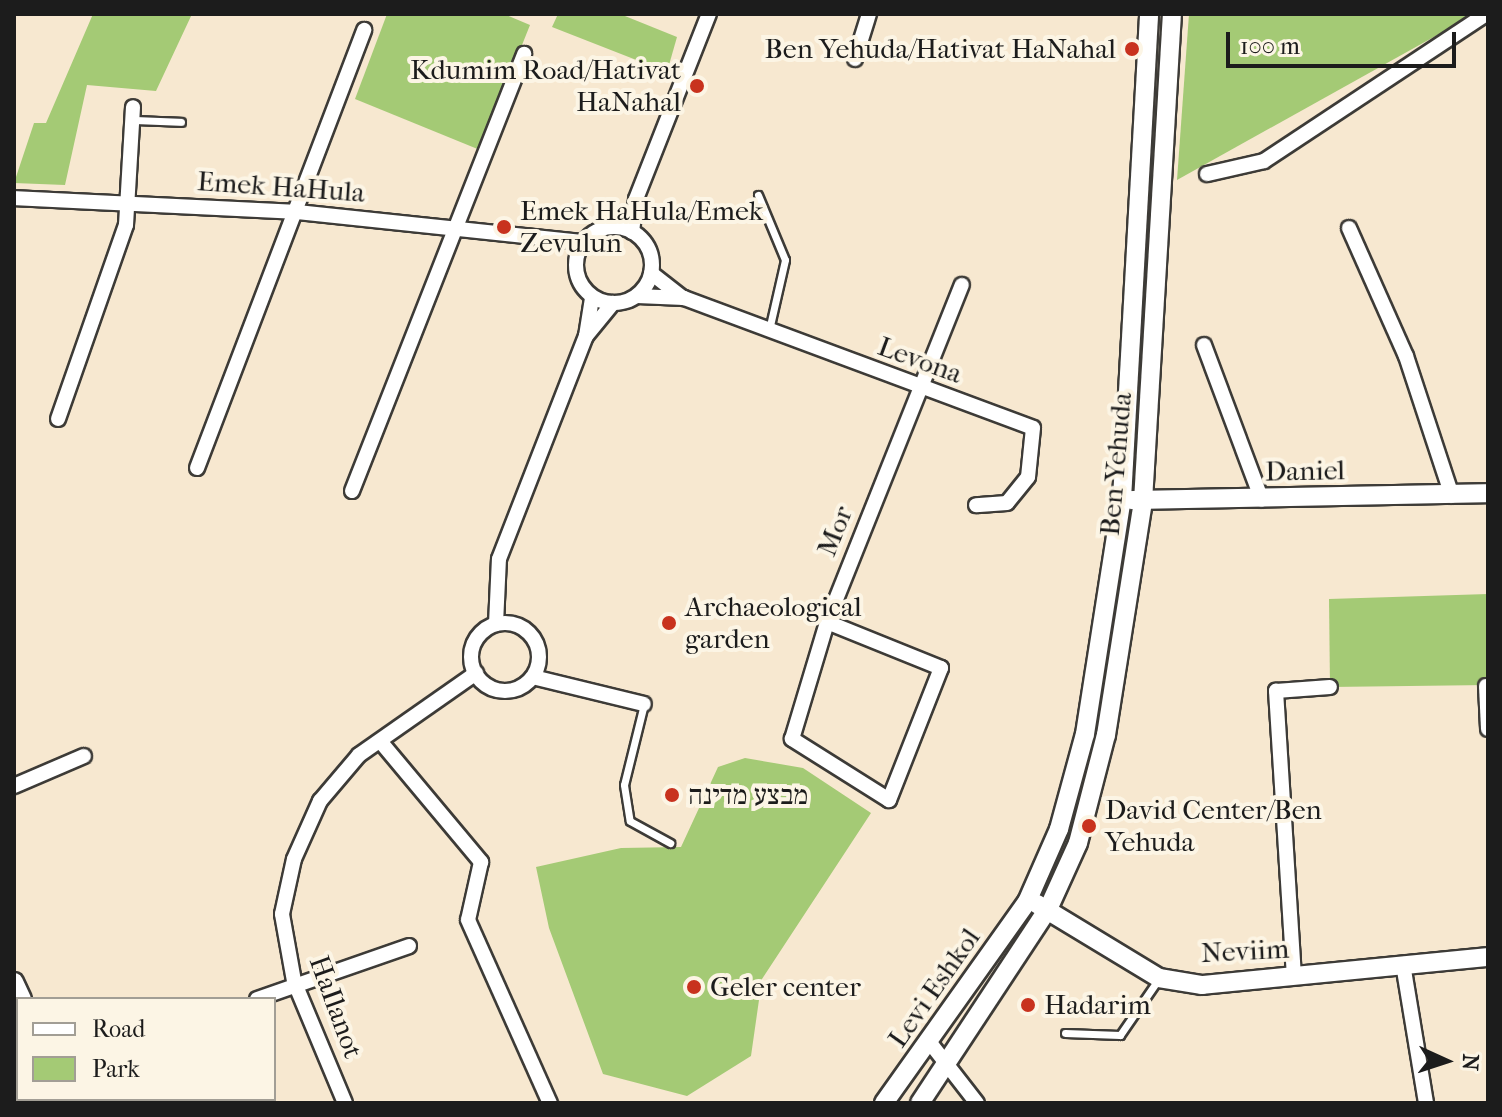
<!DOCTYPE html>
<meta charset="utf-8">
<style>
body{margin:0}
#map{position:relative;width:1502px;height:1117px;overflow:hidden;background:#f7e8d0;font-family:"IM FELL French Canon","Frank Ruhl Libre",serif}
div>[style]{position:absolute}
.green>*{inset:0;background:#a4ca75}
.roads{filter:drop-shadow(2px 0 #3d3b37) drop-shadow(-2px 0 #3d3b37) drop-shadow(0 2px #3d3b37) drop-shadow(0 -2px #3d3b37)}
.service>*{height:7px;margin:-3.5px;padding:0 3.5px;transform-origin:3.5px;border-radius:3.5px;background:#fff}
.minor>*{height:14px;margin:-7px;padding:0 7px;transform-origin:7px;border-radius:7px;background:#fff}
.minor>.ring{margin:-7px;padding:0;box-sizing:content-box;background:none;border:14px solid #fff;border-radius:50%}
.tertiary>*{height:18px;margin:-9px;padding:0 9px;transform-origin:9px;border-radius:9px;background:#fff}
.dots>*{width:22px;height:22px;translate:-50% -50%;box-sizing:border-box;border:4px solid #fcf5e5;border-radius:50%}
span{translate:-50% -50%;white-space:nowrap;text-align:center;line-height:1.15;-webkit-text-stroke:8px #fcf5e5;paint-order:stroke}
.poi-label{font-size:28px;color:#1c1c1c}
.right{translate:-100% -50%;text-align:right}
.left{translate:0 -50%;text-align:left}
.street-label{font-size:28px;color:#1c1c1c}
.frame{position:absolute;inset:0;border:16px solid #1c1c1c;pointer-events:none}
.legend{position:absolute;left:16px;top:997px;width:260px;height:104px;box-sizing:border-box;background:#fcf5e5;border:2px solid #a29e95;margin:0;padding:10px 14px;list-style:none;font-size:24px;color:#1c1c1c}
.legend li{display:flex;align-items:center;gap:16px;height:40px}
.legend b{width:40px;border:2px solid #a29e95}
.north{position:absolute;left:1406px;top:1021px;width:80px;height:80px;-webkit-text-stroke:6px #fcf5e5;paint-order:stroke;rotate:93deg;font-size:22px;font-weight:700;line-height:32px;text-align:center;color:#1c1c1c}
.north::after{content:'';display:block;margin:auto;width:28px;height:36px;background:#1c1c1c;clip-path:polygon(50% 0,100% 100%,50% 72%,0 100%)}
.scale{position:absolute;left:1226px;top:32px;width:230px;height:36px;box-sizing:border-box;border:4px solid #1c1c1c;border-top:0;padding-left:10px;font-size:24px;line-height:28px;white-space:nowrap;color:#1c1c1c;-webkit-text-stroke:6px #fcf5e5;paint-order:stroke}
</style>
<div id="map">
<div class="green">
<div style="clip-path:polygon(93px 14px,192px 14px,156px 91px,87px 85px,65px 185px,14px 183px,34px 123px,46px 123px)"></div>
<div style="clip-path:polygon(387px 14px,504px 14px,530px 25px,480px 150px,355px 99px)"></div>
<div style="clip-path:polygon(558px 14px,620px 14px,677px 37px,667px 72px,552px 27px)"></div>
<div style="clip-path:polygon(1189px 14px,1475px 14px,1177px 180px)"></div>
<div style="clip-path:polygon(1488px 594px,1488px 685px,1330px 687px,1329px 599px)"></div>
<div style="clip-path:polygon(745px 758px,803px 768px,871px 813px,762px 979px,751px 1056px,687px 1096px,603px 1074px,549px 928px,536px 867px,621px 848px,681px 847px,718px 767px)"></div>
</div>
<div class="roads">
<div class="service">
<div style="left:132px;top:120px;width:49px;rotate:2.3deg"></div>
<div style="left:758px;top:195px;width:70px;rotate:67.4deg"></div>
<div style="left:785px;top:260px;width:72px;rotate:102.9deg"></div>
<div style="left:644px;top:704px;width:83px;rotate:103.9deg"></div>
<div style="left:624px;top:785px;width:36px;rotate:81deg"></div>
<div style="left:630px;top:821px;width:46px;rotate:28.8deg"></div>
<div style="left:1065px;top:1033px;width:55px;rotate:2.1deg"></div>
<div style="left:1120px;top:1035px;width:67px;rotate:-55.4deg"></div>
</div>
<div class="minor">
<div style="left:855px;top:59px;width:47px;rotate:-72.7deg"></div>
<div style="left:1207px;top:174px;width:58px;rotate:-12.8deg"></div>
<div style="left:1264px;top:161px;width:266px;rotate:-33.5deg"></div>
<div style="left:14px;top:198px;width:283px;rotate:2.8deg"></div>
<div style="left:297px;top:212px;width:289px;rotate:6deg"></div>
<div class="ring" style="left:576px;top:227px;width:62px;height:62px"></div>
<div style="left:1349px;top:228px;width:140px;rotate:66deg"></div>
<div style="left:1406px;top:356px;width:147px;rotate:71.8deg"></div>
<div style="left:632px;top:232px;width:33px;rotate:-83deg"></div>
<div style="left:636px;top:199px;width:199px;rotate:-68.5deg"></div>
<div style="left:651px;top:273px;width:41px;rotate:38deg"></div>
<div style="left:637px;top:296px;width:47px;rotate:2.4deg"></div>
<div style="left:684px;top:298px;width:372px;rotate:20.4deg"></div>
<div style="left:1033px;top:428px;width:49px;rotate:95.8deg"></div>
<div style="left:1028px;top:477px;width:33px;rotate:129deg"></div>
<div style="left:1007px;top:503px;width:31px;rotate:176deg"></div>
<div style="left:586px;top:336px;width:43px;rotate:-50.7deg"></div>
<div style="left:1204px;top:345px;width:165px;rotate:69.5deg"></div>
<div style="left:58px;top:419px;width:206px;rotate:-70.7deg"></div>
<div style="left:126px;top:225px;width:118px;rotate:-86.6deg"></div>
<div style="left:197px;top:468px;width:469px;rotate:-69.1deg"></div>
<div style="left:352px;top:491px;width:470px;rotate:-68.5deg"></div>
<div style="left:827px;top:622px;width:123px;rotate:22deg"></div>
<div style="left:941px;top:668px;width:142px;rotate:111.5deg"></div>
<div style="left:889px;top:800px;width:115px;rotate:-147.8deg"></div>
<div style="left:792px;top:739px;width:122px;rotate:-73.3deg"></div>
<div style="left:827px;top:622px;width:363px;rotate:-68.2deg"></div>
<div class="ring" style="left:471px;top:623px;width:54px;height:54px"></div>
<div style="left:496px;top:624px;width:65px;rotate:-87.4deg"></div>
<div style="left:499px;top:559px;width:239px;rotate:-68.7deg"></div>
<div style="left:586px;top:336px;width:39px;rotate:-81deg"></div>
<div style="left:533px;top:677px;width:114px;rotate:13.7deg"></div>
<div style="left:1486px;top:686px;width:43px;rotate:87.3deg"></div>
<div style="left:380px;top:741px;width:158px;rotate:50.1deg"></div>
<div style="left:481px;top:862px;width:59px;rotate:102.6deg"></div>
<div style="left:468px;top:920px;width:201px;rotate:65.9deg"></div>
<div style="left:14px;top:786px;width:76px;rotate:-23.2deg"></div>
<div style="left:1403px;top:964px;width:141px;rotate:80.6deg"></div>
<div style="left:1294px;top:977px;width:287px;rotate:-93.6deg"></div>
<div style="left:1276px;top:691px;width:54px;rotate:-4.2deg"></div>
<div style="left:257px;top:999px;width:161px;rotate:-19.2deg"></div>
<div style="left:931px;top:1044px;width:75px;rotate:52.1deg"></div>
<div style="left:202px;top:1099px;width:4px;rotate:63deg"></div>
<div style="left:345px;top:1103px;width:132px;rotate:-112.7deg"></div>
<div style="left:294px;top:981px;width:68px;rotate:-100.2deg"></div>
<div style="left:282px;top:914px;width:56px;rotate:-77.7deg"></div>
<div style="left:294px;top:859px;width:64px;rotate:-65.9deg"></div>
<div style="left:320px;top:801px;width:60px;rotate:-49.7deg"></div>
<div style="left:359px;top:755px;width:143px;rotate:-35deg"></div>
</div>
<div class="tertiary">
<div style="left:1131px;top:500px;width:357px;rotate:-1.1deg"></div>
<div style="left:1037px;top:904px;width:143px;rotate:31.2deg"></div>
<div style="left:1159px;top:978px;width:44px;rotate:9.2deg"></div>
<div style="left:1202px;top:985px;width:287px;rotate:-5.6deg"></div>
<div style="left:14px;top:982px;width:19px;rotate:65deg"></div>
<div style="left:14px;top:1027px;width:10px;rotate:66deg"></div>
<div style="left:46px;top:1099px;width:4px;rotate:63deg"></div>
<div style="left:66px;top:1099px;width:4px;rotate:63deg"></div>
<div style="left:884px;top:1103px;width:247px;rotate:-54.6deg"></div>
<div style="left:1027px;top:902px;width:80px;rotate:-66.3deg"></div>
<div style="left:1059px;top:829px;width:98px;rotate:-74.7deg"></div>
<div style="left:1085px;top:734px;width:238px;rotate:-81.1deg"></div>
<div style="left:1122px;top:499px;width:486px;rotate:-86.8deg"></div>
<div style="left:920px;top:1103px;width:235px;rotate:-56.6deg"></div>
<div style="left:1049px;top:907px;width:70px;rotate:-65.6deg"></div>
<div style="left:1078px;top:843px;width:112px;rotate:-75.5deg"></div>
<div style="left:1106px;top:735px;width:237px;rotate:-81deg"></div>
<div style="left:1143px;top:501px;width:488px;rotate:-86.6deg"></div>
</div>
</div>
<div class="dots">
<div style="left:1132px;top:49px;background:#c8321e"></div>
<div style="left:697px;top:86px;background:#c8321e"></div>
<div style="left:504px;top:227px;background:#c8321e"></div>
<div style="left:669px;top:623px;background:#c8321e"></div>
<div style="left:672px;top:795px;background:#c8321e"></div>
<div style="left:1089px;top:826px;background:#c8321e"></div>
<div style="left:694px;top:987px;background:#c8321e"></div>
<div style="left:1028px;top:1005px;background:#c8321e"></div>
</div>
<div class="poi-label">
<span class="right" style="left:1116px;top:49px">Ben Yehuda/Hativat HaNahal</span>
<span class="right" style="left:681px;top:86px">Kdumim Road/Hativat<br>HaNahal</span>
<span class="left" style="left:520px;top:227px">Emek HaHula/Emek<br>Zevulun</span>
<span class="left" style="left:685px;top:623px">Archaeological<br>garden</span>
<span class="left" style="left:688px;top:795px">מבצע מדינה</span>
<span class="left" style="left:1105px;top:826px">David Center/Ben<br>Yehuda</span>
<span class="left" style="left:710px;top:987px">Geler center</span>
<span class="left" style="left:1044px;top:1005px">Hadarim</span>
</div>
<div class="street-label">
<span style="left:281px;top:187px;rotate:4deg">Emek HaHula</span>
<span style="left:920px;top:360px;rotate:20deg">Levona</span>
<span style="left:1116px;top:464px;rotate:-85deg">Ben Yehuda</span>
<span style="left:1305px;top:471px;rotate:-1deg">Daniel</span>
<span style="left:835px;top:531px;rotate:-68deg">Mor</span>
<span style="left:1245px;top:951px;rotate:-3deg">Neviim</span>
<span style="left:934px;top:988px;rotate:-55deg">Levi Eshkol</span>
<span style="left:336px;top:1007px;rotate:70deg">HaIlanot</span>
</div>
<div class="frame"></div>
<ul class="legend">
<li><b style="height:10px;background:#fff"></b>Road</li>
<li><b style="height:22px;background:#a4ca75"></b>Park</li>
</ul>
<div class="north">N</div>
<div class="scale">100 m</div>
</div>
